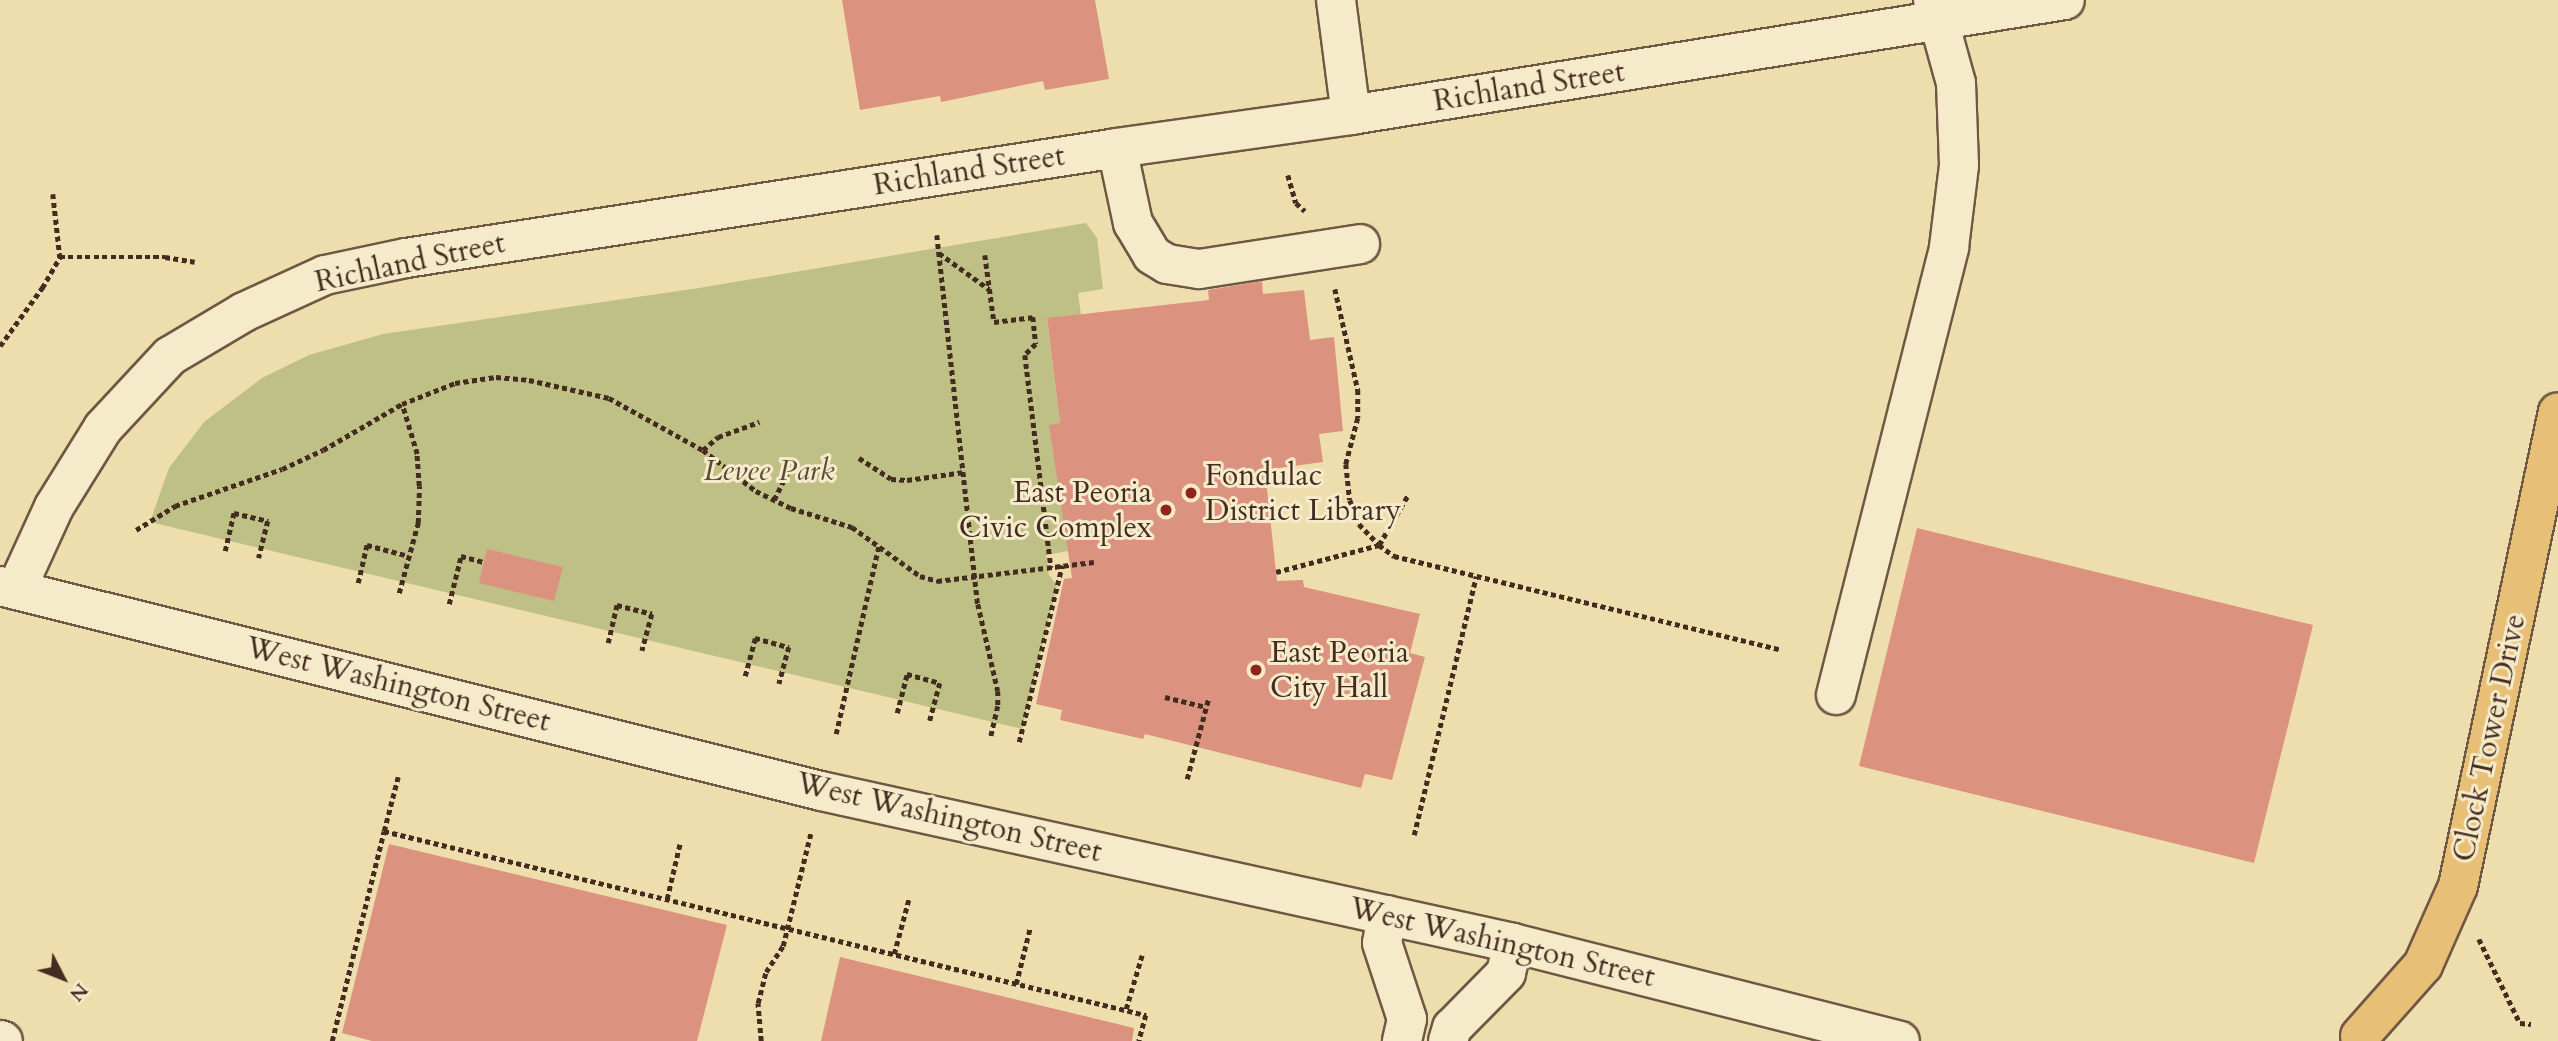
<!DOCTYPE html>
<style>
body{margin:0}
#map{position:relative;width:2558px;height:1041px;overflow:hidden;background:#efdead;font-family:Cardo,serif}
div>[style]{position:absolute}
.green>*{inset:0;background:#bfc085}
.building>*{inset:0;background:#db937f}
.path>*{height:4.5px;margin-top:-2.25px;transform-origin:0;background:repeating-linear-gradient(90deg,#442c21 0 5px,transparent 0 8.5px)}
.roads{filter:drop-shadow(2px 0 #6f5844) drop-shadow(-2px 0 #6f5844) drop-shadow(0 2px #6f5844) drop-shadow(0 -2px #6f5844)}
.minor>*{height:38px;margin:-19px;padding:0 19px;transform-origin:19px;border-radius:19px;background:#f5eaca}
.major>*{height:38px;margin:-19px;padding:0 19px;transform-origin:19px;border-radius:19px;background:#e8bf76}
.dots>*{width:19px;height:19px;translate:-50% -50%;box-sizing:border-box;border:4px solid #f5eaca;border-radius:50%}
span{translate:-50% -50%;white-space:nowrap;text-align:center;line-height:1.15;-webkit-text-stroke:6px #f5eaca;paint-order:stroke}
.street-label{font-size:30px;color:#442c21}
.park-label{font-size:30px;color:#5d4a35;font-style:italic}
.poi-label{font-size:30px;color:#442c21}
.left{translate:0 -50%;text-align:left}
.right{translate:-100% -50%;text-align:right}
.north{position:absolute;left:28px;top:943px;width:70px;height:70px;-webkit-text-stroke:5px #f5eaca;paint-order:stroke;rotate:132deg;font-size:19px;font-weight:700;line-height:28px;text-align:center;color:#442c21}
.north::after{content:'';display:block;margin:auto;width:24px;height:32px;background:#442c21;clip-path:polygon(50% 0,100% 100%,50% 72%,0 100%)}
</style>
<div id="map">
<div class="green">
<div style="clip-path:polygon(1086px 223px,1097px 238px,1103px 289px,1078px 293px,1081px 315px,1047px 319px,1060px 423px,1068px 551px,1046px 555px,1049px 575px,1057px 586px,1022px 729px,150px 522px,169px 468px,204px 422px,262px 378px,309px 355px,383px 334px,699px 288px)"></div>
</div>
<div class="building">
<div style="clip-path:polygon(842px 0,1095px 0,1109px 79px,1045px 90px,1043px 81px,941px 102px,940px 96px,860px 110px)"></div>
<div style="clip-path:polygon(1262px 281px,1263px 294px,1304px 290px,1310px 340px,1334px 337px,1343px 431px,1319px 434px,1323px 462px,1265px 470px,1277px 581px,1303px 580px,1304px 587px,1420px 614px,1410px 653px,1425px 657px,1392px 780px,1365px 774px,1361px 788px,1145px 734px,1143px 739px,1060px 720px,1062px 710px,1036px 704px,1064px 579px,1072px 578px,1049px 425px,1060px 423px,1047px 318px,1209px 300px,1208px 290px)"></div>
<div style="clip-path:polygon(1917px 528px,2313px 625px,2254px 863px,1859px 766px)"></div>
<div style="clip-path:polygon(487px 549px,563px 567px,554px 601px,479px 583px)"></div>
<div style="clip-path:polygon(389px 844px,727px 925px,697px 1041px,372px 1041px,342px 1033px)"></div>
<div style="clip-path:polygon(840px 957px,1134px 1028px,1132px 1041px,821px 1041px)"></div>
</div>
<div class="path">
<div style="left:1288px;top:175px;width:29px;rotate:74deg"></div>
<div style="left:1296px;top:203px;width:12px;rotate:42deg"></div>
<div style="left:53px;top:194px;width:63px;rotate:83.7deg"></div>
<div style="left:937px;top:235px;width:371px;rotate:83.7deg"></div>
<div style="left:978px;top:604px;width:89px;rotate:77.1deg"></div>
<div style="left:998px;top:691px;width:15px;rotate:90deg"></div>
<div style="left:998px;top:706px;width:31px;rotate:103deg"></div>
<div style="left:939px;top:253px;width:62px;rotate:35.8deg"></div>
<div style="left:985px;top:255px;width:68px;rotate:82.3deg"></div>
<div style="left:994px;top:322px;width:39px;rotate:-7deg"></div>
<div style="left:1033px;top:317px;width:27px;rotate:84deg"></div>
<div style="left:1036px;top:344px;width:16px;rotate:135deg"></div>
<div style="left:1025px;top:355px;width:214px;rotate:83deg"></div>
<div style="left:1335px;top:289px;width:104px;rotate:77.2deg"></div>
<div style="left:1358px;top:390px;width:28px;rotate:90deg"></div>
<div style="left:1358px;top:418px;width:48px;rotate:104.6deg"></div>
<div style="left:1346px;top:464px;width:36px;rotate:84deg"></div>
<div style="left:1350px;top:500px;width:26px;rotate:69deg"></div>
<div style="left:1359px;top:524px;width:29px;rotate:46deg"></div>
<div style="left:1379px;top:545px;width:19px;rotate:36deg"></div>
<div style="left:1394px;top:556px;width:396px;rotate:13.6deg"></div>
<div style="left:0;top:346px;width:72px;rotate:-54.1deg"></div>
<div style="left:42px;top:288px;width:36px;rotate:-60deg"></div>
<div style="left:60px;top:257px;width:105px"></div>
<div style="left:165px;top:257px;width:30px;rotate:9deg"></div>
<div style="left:703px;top:450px;width:20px;rotate:-41deg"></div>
<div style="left:718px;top:437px;width:44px;rotate:-20.1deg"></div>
<div style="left:859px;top:458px;width:38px;rotate:33deg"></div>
<div style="left:891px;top:479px;width:16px;rotate:4deg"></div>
<div style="left:907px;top:480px;width:58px;rotate:-8deg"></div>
<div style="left:774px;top:500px;width:34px;rotate:-64deg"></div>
<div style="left:136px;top:530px;width:46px;rotate:-31.6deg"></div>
<div style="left:175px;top:506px;width:113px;rotate:-19.1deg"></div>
<div style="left:282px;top:469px;width:45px;rotate:-24.9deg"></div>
<div style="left:323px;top:450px;width:91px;rotate:-30.2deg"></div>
<div style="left:402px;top:404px;width:57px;rotate:-21.6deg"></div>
<div style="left:455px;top:383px;width:41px;rotate:-8.3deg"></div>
<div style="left:496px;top:377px;width:33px;rotate:5deg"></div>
<div style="left:529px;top:380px;width:82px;rotate:12.7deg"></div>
<div style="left:609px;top:398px;width:107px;rotate:29deg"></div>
<div style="left:703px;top:450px;width:67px;rotate:37.7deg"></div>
<div style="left:756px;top:491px;width:39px;rotate:26deg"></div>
<div style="left:791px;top:508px;width:64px;rotate:17.3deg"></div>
<div style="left:852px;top:527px;width:84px;rotate:35.8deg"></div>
<div style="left:920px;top:576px;width:18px;rotate:16deg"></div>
<div style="left:937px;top:581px;width:158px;rotate:-6.9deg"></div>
<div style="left:225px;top:551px;width:39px;rotate:-77deg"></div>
<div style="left:234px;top:513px;width:35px;rotate:13deg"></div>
<div style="left:268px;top:521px;width:38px;rotate:104deg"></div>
<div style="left:1276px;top:572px;width:106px;rotate:-14.7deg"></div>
<div style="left:1379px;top:545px;width:58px;rotate:-59.9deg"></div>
<div style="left:358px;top:583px;width:39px;rotate:-77deg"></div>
<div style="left:367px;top:545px;width:43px;rotate:14.7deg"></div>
<div style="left:399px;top:593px;width:73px;rotate:-74.8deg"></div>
<div style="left:418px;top:523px;width:37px;rotate:-88deg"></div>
<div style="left:419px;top:486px;width:32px;rotate:-94deg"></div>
<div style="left:417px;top:454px;width:52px;rotate:-106.7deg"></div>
<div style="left:449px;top:604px;width:49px;rotate:-76deg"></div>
<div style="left:461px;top:556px;width:24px;rotate:15deg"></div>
<div style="left:608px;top:643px;width:39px;rotate:-77deg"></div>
<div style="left:617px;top:605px;width:36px;rotate:14deg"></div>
<div style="left:652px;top:614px;width:38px;rotate:105deg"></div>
<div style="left:745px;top:676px;width:39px;rotate:-75deg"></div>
<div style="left:755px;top:638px;width:35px;rotate:15deg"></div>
<div style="left:789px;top:647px;width:38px;rotate:105deg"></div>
<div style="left:1165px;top:697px;width:42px;rotate:13.7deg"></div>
<div style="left:897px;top:713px;width:40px;rotate:-75.6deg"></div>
<div style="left:907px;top:674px;width:34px;rotate:15deg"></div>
<div style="left:940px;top:683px;width:39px;rotate:105deg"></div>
<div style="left:836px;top:734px;width:194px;rotate:-77.2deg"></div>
<div style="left:1019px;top:742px;width:182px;rotate:-76.3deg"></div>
<div style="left:1187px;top:779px;width:82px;rotate:-75.1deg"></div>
<div style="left:384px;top:831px;width:56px;rotate:-75.5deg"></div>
<div style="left:1414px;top:835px;width:266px;rotate:-76.5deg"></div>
<div style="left:667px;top:899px;width:57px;rotate:-76.9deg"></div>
<div style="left:2479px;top:939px;width:93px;rotate:64deg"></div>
<div style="left:2520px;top:1023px;width:11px;rotate:5deg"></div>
<div style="left:894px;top:954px;width:58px;rotate:-75deg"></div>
<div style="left:1016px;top:984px;width:58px;rotate:-76deg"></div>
<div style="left:1126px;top:1009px;width:56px;rotate:-73.5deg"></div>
<div style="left:332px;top:1041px;width:216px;rotate:-76.1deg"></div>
<div style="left:384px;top:831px;width:784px;rotate:13.58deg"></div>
<div style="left:1146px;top:1015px;width:27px;rotate:105deg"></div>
<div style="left:761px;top:1041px;width:38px;rotate:-95deg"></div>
<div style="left:758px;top:1003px;width:32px;rotate:-76deg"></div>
<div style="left:766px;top:972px;width:31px;rotate:-57deg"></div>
<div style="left:783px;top:946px;width:117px;rotate:-76.2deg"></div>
</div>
<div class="roads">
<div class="minor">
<div style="left:1336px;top:0;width:116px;rotate:82.6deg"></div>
<div style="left:1117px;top:148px;width:77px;rotate:78deg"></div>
<div style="left:1133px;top:223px;width:37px;rotate:59deg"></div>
<div style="left:1152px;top:255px;width:17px;rotate:31deg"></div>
<div style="left:1167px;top:264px;width:32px;rotate:9deg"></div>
<div style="left:1199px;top:269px;width:163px;rotate:-8.8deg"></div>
<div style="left:0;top:586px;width:846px;rotate:14.02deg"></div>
<div style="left:821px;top:791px;width:708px;rotate:12.39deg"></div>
<div style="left:1513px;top:943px;width:399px;rotate:14.2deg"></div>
<div style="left:16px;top:590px;width:91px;rotate:-65.4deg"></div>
<div style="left:54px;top:507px;width:93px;rotate:-58.2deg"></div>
<div style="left:103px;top:428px;width:98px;rotate:-47.1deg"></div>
<div style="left:170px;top:356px;width:86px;rotate:-30.7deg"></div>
<div style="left:244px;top:312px;width:89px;rotate:-24.6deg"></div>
<div style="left:325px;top:275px;width:83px;rotate:-11.9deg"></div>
<div style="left:406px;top:258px;width:719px;rotate:-8.79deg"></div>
<div style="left:1117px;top:148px;width:236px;rotate:-8deg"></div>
<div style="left:1351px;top:115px;width:723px;rotate:-9.15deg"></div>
<div style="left:1836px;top:695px;width:462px;rotate:-75.8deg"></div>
<div style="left:1949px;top:247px;width:83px;rotate:-83deg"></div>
<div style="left:1959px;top:165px;width:82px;rotate:-92.1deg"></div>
<div style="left:1956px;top:83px;width:86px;rotate:-105.5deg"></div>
<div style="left:1387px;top:915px;width:28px;rotate:100deg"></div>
<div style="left:1382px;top:943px;width:80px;rotate:71.8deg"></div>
<div style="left:1407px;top:1019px;width:23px;rotate:103deg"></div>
<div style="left:0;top:1040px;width:3px;rotate:18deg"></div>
<div style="left:1448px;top:1041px;width:14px;rotate:-73deg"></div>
<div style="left:1452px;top:1028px;width:77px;rotate:-45.5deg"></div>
<div style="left:1506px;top:973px;width:31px;rotate:-77deg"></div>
</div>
<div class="major">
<div style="left:2360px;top:1036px;width:95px;rotate:-48.4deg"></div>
<div style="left:2423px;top:965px;width:86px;rotate:-66.1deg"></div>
<div style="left:2458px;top:886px;width:484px;rotate:-78.1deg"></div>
</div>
</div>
<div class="dots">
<div style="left:1191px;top:493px;background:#8f2418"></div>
<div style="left:1166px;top:510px;background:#8f2418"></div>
<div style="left:1256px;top:670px;background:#8f2418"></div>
</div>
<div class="street-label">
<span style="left:1529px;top:87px;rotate:-9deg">Richland Street</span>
<span style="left:969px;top:171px;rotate:-9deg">Richland Street</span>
<span style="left:410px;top:263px;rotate:-12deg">Richland Street</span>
<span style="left:398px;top:685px;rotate:14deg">West Washington Street</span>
<span style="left:2490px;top:738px;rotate:-78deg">Clock Tower Drive</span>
<span style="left:949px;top:818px;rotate:13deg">West Washington Street</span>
<span style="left:1502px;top:943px;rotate:13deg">West Washington Street</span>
</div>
<div class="park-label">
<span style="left:769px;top:471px">Levee Park</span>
</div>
<div class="poi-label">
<span class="left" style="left:1205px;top:493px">Fondulac<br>District Library</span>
<span class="right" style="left:1152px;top:510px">East Peoria<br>Civic Complex</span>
<span class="left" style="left:1270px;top:670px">East Peoria<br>City Hall</span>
</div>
<div class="north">N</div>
</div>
